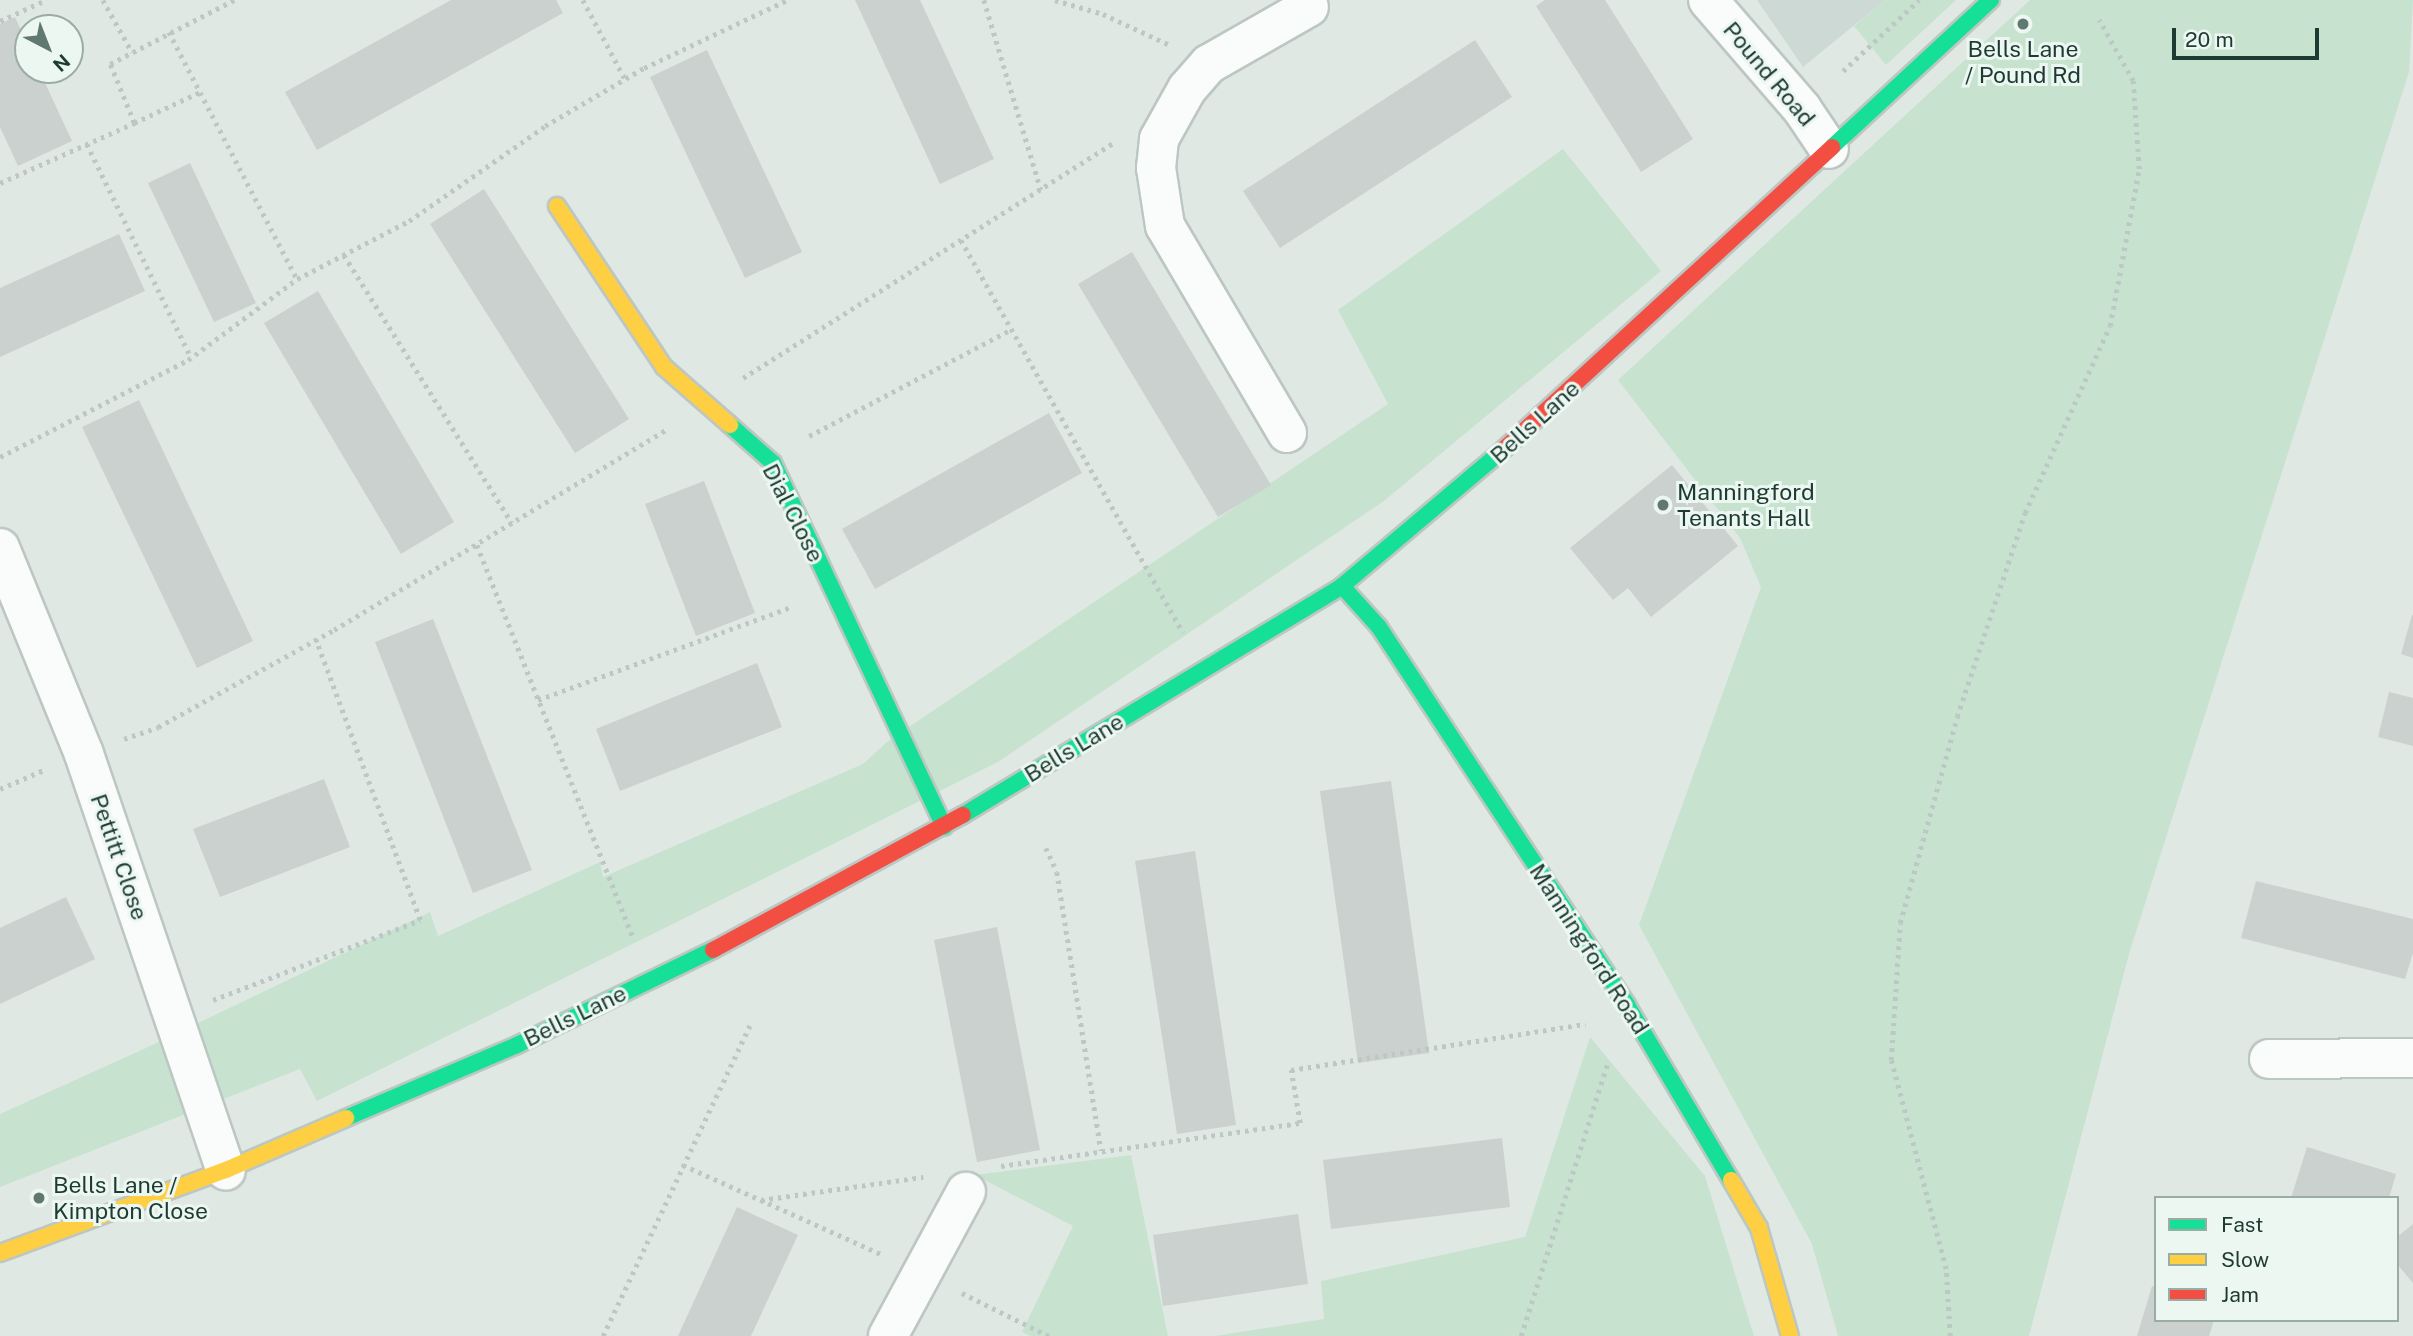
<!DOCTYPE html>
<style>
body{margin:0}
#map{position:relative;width:2413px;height:1336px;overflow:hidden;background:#e0e8e4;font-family:"Public Sans",sans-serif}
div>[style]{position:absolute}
.built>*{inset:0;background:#cdd9d4}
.green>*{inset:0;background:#c7e3cf}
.building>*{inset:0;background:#cad1ce}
.path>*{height:4.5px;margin-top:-2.25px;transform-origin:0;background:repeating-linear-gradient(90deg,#bdc8c5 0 3.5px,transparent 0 8.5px)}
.roads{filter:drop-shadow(2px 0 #bcc7c3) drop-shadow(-2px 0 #bcc7c3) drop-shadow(0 2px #bcc7c3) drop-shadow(0 -2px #bcc7c3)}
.street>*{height:38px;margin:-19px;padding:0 19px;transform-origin:19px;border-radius:19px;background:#fafcfb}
.fast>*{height:16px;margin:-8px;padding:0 8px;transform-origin:8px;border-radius:8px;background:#16e098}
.slow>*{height:16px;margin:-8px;padding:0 8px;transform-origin:8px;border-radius:8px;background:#ffcf43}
.jam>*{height:16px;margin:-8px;padding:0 8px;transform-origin:8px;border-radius:8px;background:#f24e42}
.dots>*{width:19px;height:19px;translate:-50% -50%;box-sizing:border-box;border:4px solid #edf7f2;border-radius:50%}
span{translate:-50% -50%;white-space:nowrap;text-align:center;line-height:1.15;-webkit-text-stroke:6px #edf7f2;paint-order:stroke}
.poi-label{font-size:23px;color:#1d3b33}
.left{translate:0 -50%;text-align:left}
.street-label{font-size:23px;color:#1d3b33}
.legend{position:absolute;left:2154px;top:1196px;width:245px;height:126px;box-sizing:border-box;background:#edf7f2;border:2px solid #9aaca6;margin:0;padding:9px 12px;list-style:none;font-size:21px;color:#1d3b33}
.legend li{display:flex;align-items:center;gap:14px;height:35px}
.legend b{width:35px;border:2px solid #9aaca6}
.north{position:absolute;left:14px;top:14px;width:70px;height:70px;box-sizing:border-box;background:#edf7f2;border:2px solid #9aaca6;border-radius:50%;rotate:138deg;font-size:19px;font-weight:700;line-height:28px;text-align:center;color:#1d3b33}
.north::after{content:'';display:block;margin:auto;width:24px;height:32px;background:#617871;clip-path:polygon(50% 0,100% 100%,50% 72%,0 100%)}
.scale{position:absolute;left:2172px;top:28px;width:147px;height:32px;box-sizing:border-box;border:4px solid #1d3b33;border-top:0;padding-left:9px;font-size:21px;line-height:24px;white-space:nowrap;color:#1d3b33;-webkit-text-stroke:5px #edf7f2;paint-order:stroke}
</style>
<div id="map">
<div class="built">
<div style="clip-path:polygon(1757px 0,1885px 0,1803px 67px)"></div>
</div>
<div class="green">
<div style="clip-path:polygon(1885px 0,1956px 0,1886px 65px,1854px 26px)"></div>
<div style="clip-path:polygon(2030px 0,2413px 0,2409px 72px,2129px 954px,2029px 1336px,1838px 1336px,1812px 1244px,1639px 925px,1761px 587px,1740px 538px,1618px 380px)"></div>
<div style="clip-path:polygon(1563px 149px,1661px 271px,1384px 501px,998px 762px,317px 1101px,300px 1069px,0 1187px,0 1114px,146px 1048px,430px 912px,438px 936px,600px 862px,603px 877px,863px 764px,888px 741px,1388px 404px,1338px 310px)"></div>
<div style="clip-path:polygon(1590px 1037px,1705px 1176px,1754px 1336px,1215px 1336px,1324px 1319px,1321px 1281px,1525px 1237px)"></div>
<div style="clip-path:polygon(1131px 1155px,1168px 1336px,1030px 1336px,1022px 1332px,1073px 1226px,975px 1175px)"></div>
</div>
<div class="building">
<div style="clip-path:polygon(451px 0,556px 0,563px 13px,317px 150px,285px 92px)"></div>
<div style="clip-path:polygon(855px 0,920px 0,994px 159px,940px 184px)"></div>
<div style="clip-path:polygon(1545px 0,1605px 0,1693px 139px,1641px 172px,1536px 6px)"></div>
<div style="clip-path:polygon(15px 17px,28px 46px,28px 70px,39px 70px,72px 141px,18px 166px,0 127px,0 24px)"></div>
<div style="clip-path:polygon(1475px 40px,1512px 97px,1280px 248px,1243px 191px)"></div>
<div style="clip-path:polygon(707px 50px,802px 252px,745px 278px,650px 77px)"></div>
<div style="clip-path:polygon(190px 163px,256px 303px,214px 322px,148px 183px)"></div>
<div style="clip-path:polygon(484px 189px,629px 419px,575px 453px,430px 224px)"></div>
<div style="clip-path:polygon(119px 234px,145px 291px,0 357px,0 288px)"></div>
<div style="clip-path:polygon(1132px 252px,1271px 485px,1218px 517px,1078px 284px)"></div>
<div style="clip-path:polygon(318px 291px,454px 522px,401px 554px,264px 323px)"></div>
<div style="clip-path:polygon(139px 400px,253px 641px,197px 668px,82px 427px)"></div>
<div style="clip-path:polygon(1049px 413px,1082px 473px,875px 589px,842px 529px)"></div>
<div style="clip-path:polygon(1672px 465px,1738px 546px,1651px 617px,1628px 588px,1613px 600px,1570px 548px)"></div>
<div style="clip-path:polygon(704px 481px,755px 613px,696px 636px,645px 504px)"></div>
<div style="clip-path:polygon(2412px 615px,2413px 615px,2413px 658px,2401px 654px)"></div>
<div style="clip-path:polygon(433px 619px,532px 870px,473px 893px,375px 642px)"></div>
<div style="clip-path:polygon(757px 663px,782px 727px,620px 791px,596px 729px)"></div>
<div style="clip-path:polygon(2389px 692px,2413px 698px,2413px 746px,2378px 737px)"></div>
<div style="clip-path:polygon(324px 779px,350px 847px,220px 897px,193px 829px)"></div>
<div style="clip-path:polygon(1391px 781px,1429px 1053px,1358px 1063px,1320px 791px)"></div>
<div style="clip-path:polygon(1195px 851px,1236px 1125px,1177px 1134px,1135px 861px)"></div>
<div style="clip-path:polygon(2256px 881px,2413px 919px,2413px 953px,2405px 979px,2241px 938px)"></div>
<div style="clip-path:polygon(66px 897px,95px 959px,0 1004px,0 928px)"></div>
<div style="clip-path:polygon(997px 927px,1040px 1150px,977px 1162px,934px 940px)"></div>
<div style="clip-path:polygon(1502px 1138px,1510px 1207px,1331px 1229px,1323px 1160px)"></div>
<div style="clip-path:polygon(2307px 1147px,2396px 1174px,2389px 1198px,2291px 1198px)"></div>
<div style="clip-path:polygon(737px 1207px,798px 1235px,751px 1336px,678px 1336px)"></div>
<div style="clip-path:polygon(1298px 1214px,1308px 1284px,1163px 1306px,1153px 1235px)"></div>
<div style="clip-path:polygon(2413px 1224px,2413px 1283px,2397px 1264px,2397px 1237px)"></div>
<div style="clip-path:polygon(2152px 1286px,2156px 1287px,2156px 1320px,2214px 1320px,2209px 1336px,2137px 1336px)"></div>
</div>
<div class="path">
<div style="left:103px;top:0;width:60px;rotate:60.9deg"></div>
<div style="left:583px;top:0;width:89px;rotate:62deg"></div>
<div style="left:984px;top:0;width:198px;rotate:73.3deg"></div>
<div style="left:1055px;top:0;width:50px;rotate:16.3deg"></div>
<div style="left:1103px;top:14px;width:72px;rotate:24.8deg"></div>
<div style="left:0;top:21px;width:51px;rotate:-24.5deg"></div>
<div style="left:169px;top:32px;width:278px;rotate:62.6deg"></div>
<div style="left:1843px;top:71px;width:104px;rotate:-43.1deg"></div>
<div style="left:134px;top:123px;width:73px;rotate:-25.2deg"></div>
<div style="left:87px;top:144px;width:237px;rotate:64deg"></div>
<div style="left:0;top:183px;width:147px;rotate:-24.1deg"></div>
<div style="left:134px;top:123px;width:64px;rotate:-112.1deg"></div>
<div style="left:110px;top:64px;width:140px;rotate:-27.3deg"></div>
<div style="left:961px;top:240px;width:451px;rotate:60.5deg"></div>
<div style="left:344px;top:255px;width:316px;rotate:57.9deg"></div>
<div style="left:743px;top:378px;width:439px;rotate:-32.4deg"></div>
<div style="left:809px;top:436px;width:227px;rotate:-27.8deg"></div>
<div style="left:0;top:457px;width:212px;rotate:-27.3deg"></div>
<div style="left:188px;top:360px;width:136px;rotate:-36.6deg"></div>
<div style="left:297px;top:279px;width:126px;rotate:-27.4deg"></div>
<div style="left:409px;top:221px;width:166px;rotate:-34.9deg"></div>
<div style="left:545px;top:126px;width:115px;rotate:-30.4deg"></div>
<div style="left:644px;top:68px;width:158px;rotate:-25.4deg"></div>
<div style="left:477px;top:545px;width:425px;rotate:68.3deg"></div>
<div style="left:538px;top:700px;width:272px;rotate:-20.2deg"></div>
<div style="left:124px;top:739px;width:36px;rotate:-19deg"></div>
<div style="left:158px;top:727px;width:201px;rotate:-28.9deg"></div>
<div style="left:334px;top:630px;width:388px;rotate:-31.1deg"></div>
<div style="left:0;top:789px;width:48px;rotate:-23.4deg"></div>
<div style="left:1046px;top:848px;width:26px;rotate:65deg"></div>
<div style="left:1057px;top:872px;width:282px;rotate:81deg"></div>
<div style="left:213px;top:1000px;width:222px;rotate:-21.1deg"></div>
<div style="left:420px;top:920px;width:299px;rotate:-110.4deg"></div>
<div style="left:683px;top:1165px;width:217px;rotate:24.2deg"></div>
<div style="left:1001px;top:1166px;width:302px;rotate:-8.2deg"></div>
<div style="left:1300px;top:1123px;width:54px;rotate:-99.6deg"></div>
<div style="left:1291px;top:1070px;width:298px;rotate:-8.9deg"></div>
<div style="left:761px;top:1200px;width:164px;rotate:-8.1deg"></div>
<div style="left:962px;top:1293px;width:97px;rotate:26.3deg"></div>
<div style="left:603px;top:1336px;width:344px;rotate:-64.7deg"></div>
<div style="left:1521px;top:1336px;width:287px;rotate:-72.4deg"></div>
<div style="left:1950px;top:1336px;width:67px;rotate:-93.4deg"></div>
<div style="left:1946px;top:1269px;width:216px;rotate:-104.7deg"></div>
<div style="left:1891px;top:1060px;width:137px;rotate:-86.2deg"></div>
<div style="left:1900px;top:923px;width:214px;rotate:-74.5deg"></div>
<div style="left:1957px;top:717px;width:215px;rotate:-71.6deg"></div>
<div style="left:2025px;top:513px;width:205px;rotate:-65.6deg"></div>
<div style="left:2110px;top:326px;width:160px;rotate:-79.5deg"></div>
<div style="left:2139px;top:169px;width:88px;rotate:-93.9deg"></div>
<div style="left:2133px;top:81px;width:70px;rotate:-119.1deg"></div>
</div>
<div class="roads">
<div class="street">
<div style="left:1708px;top:0;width:144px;rotate:49.2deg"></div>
<div style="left:1802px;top:109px;width:48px;rotate:56deg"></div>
<div style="left:1287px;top:433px;width:240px;rotate:-120.5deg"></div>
<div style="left:1165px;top:226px;width:59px;rotate:-98.8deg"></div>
<div style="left:1156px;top:168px;width:29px;rotate:-84deg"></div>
<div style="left:1159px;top:139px;width:57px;rotate:-60.8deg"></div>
<div style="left:1187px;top:89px;width:33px;rotate:-49deg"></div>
<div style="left:1209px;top:64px;width:115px;rotate:-29.7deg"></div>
<div style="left:0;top:548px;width:222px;rotate:67.8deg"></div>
<div style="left:84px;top:754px;width:440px;rotate:71.2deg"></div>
<div style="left:2269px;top:1059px;width:144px;rotate:-0.4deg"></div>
<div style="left:888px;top:1336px;width:164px;rotate:-61.6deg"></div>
</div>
<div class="fast">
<div style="left:1832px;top:147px;width:217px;rotate:-42.8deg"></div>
<div style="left:730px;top:425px;width:57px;rotate:41.5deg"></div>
<div style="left:773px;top:463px;width:402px;rotate:64.8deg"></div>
<div style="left:1342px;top:586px;width:55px;rotate:47.9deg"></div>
<div style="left:1379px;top:627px;width:452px;rotate:56.7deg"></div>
<div style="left:1627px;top:1005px;width:204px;rotate:59.3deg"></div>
<div style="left:963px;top:815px;width:443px;rotate:-31.1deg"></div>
<div style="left:1342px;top:586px;width:212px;rotate:-40.2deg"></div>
<div style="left:346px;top:1118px;width:186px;rotate:-23.1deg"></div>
<div style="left:517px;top:1045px;width:218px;rotate:-25.9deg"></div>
</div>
<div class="slow">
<div style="left:557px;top:206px;width:193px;rotate:56.4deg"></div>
<div style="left:664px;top:367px;width:88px;rotate:41.3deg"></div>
<div style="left:1731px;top:1180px;width:56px;rotate:59.7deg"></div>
<div style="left:1759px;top:1228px;width:112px;rotate:74deg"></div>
<div style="left:0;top:1253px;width:241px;rotate:-20.2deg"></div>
<div style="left:226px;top:1170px;width:131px;rotate:-23.4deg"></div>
</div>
<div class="jam">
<div style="left:1504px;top:449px;width:446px;rotate:-42.6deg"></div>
<div style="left:713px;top:950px;width:284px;rotate:-28.4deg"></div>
</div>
</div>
<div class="dots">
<div style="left:2023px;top:24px;background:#617871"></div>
<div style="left:1663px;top:505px;background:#617871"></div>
<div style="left:39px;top:1198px;background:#617871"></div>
</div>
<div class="poi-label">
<span style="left:2023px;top:62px">Bells Lane<br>/ Pound Rd</span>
<span class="left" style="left:1677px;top:505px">Manningford<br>Tenants Hall</span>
<span class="left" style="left:53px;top:1198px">Bells Lane /<br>Kimpton Close</span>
</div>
<div class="street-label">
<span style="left:1769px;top:74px;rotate:50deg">Pound Road</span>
<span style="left:1535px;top:422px;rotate:-42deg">Bells Lane</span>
<span style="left:793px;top:513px;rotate:63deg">Dial Close</span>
<span style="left:1074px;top:748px;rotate:-31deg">Bells Lane</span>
<span style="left:119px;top:857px;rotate:71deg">Pettitt Close</span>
<span style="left:1589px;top:949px;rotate:57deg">Manningford Road</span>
<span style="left:575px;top:1016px;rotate:-26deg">Bells Lane</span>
</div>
<ul class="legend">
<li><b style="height:9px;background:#16e098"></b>Fast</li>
<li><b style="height:9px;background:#ffcf43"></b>Slow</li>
<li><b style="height:9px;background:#f24e42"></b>Jam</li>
</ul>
<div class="north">N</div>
<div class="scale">20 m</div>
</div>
